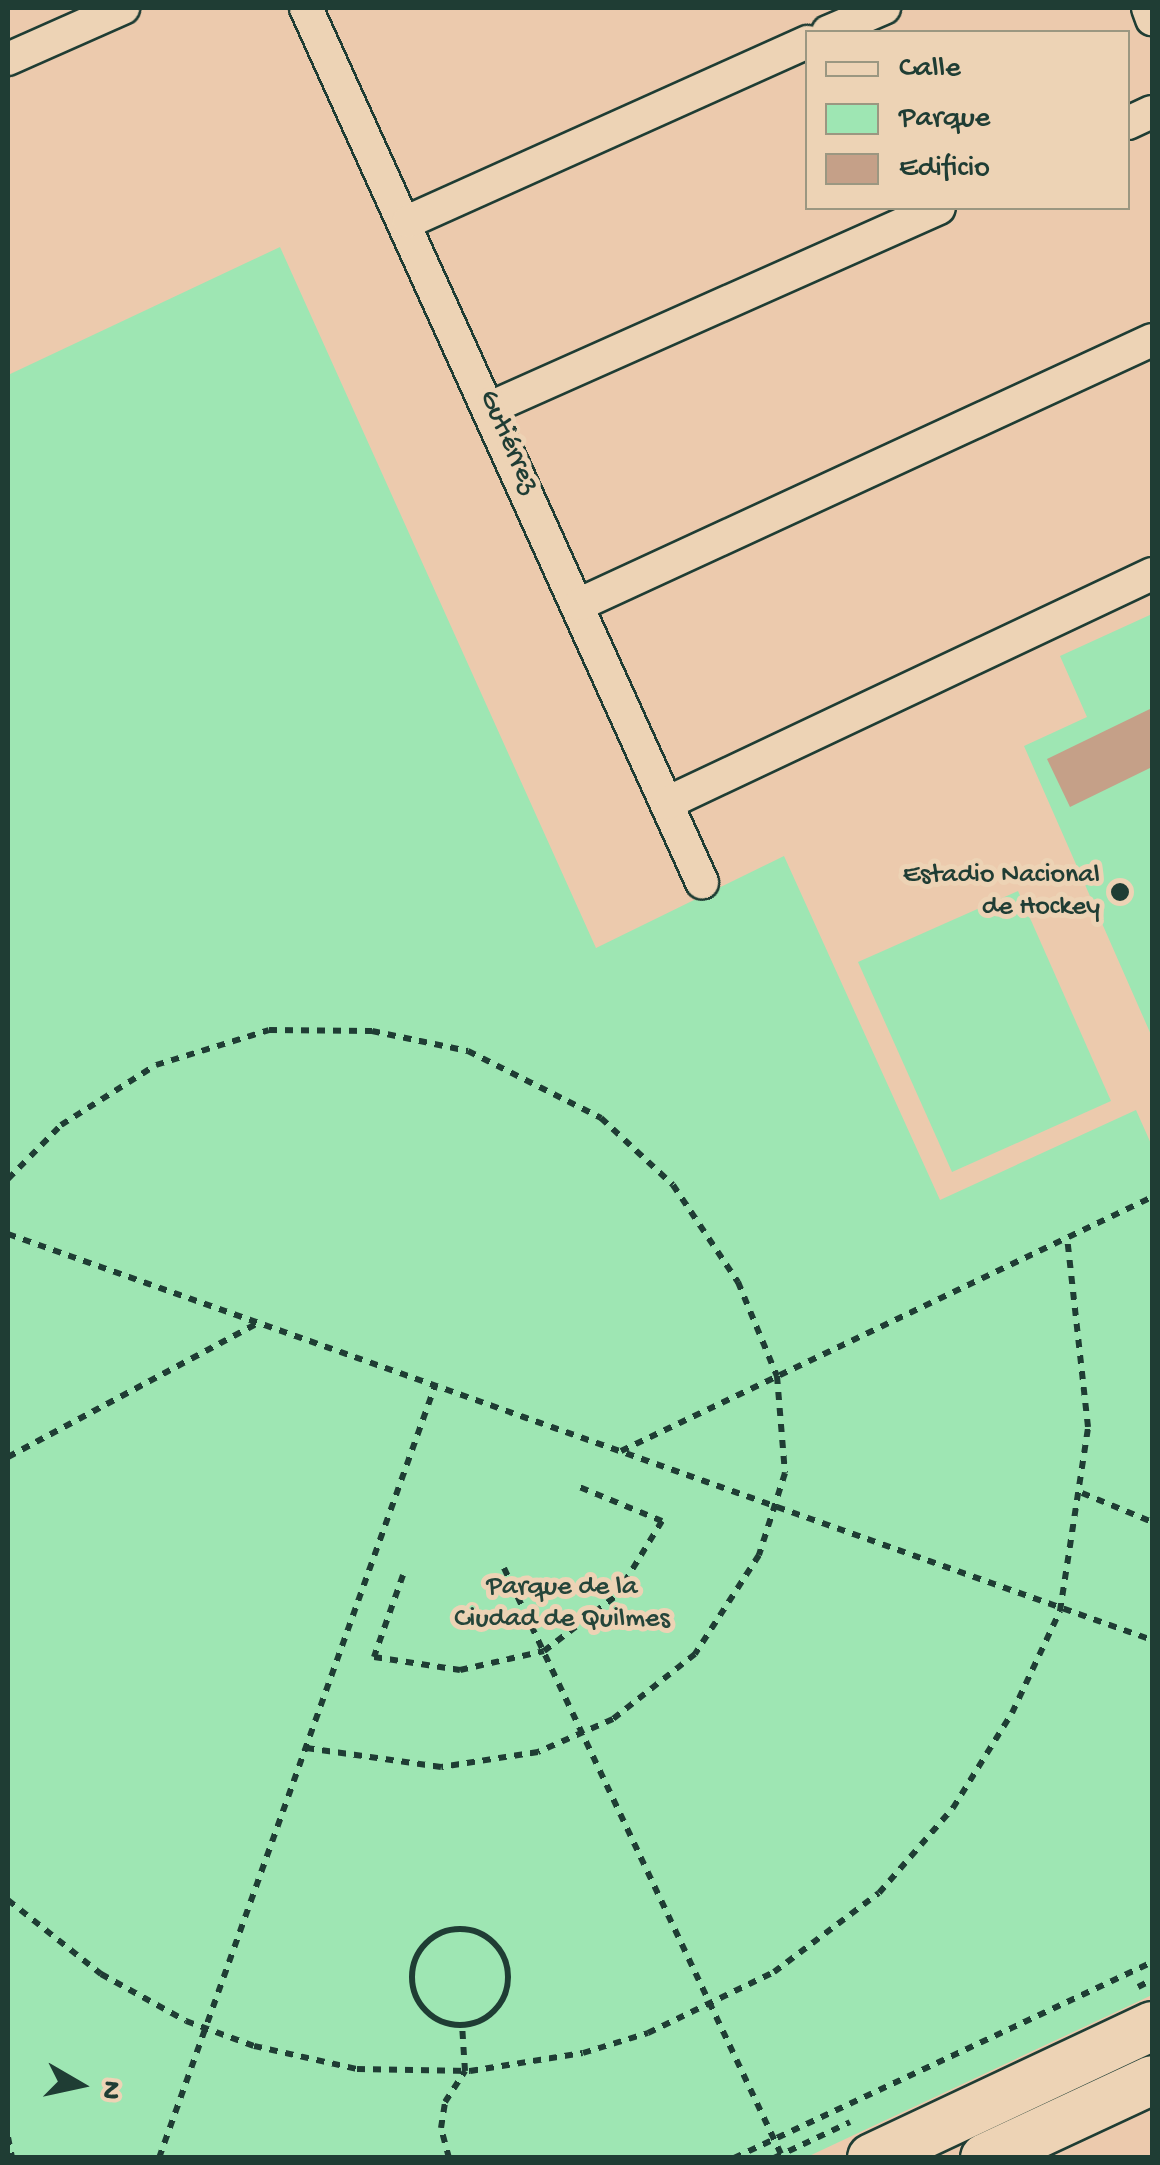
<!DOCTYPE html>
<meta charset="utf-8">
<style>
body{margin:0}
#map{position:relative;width:1160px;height:2165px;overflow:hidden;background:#eccaad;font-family:"Gochi Hand",sans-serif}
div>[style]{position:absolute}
.green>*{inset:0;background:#9ee6b3}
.building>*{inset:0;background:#c5a088}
.path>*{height:6px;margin-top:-3px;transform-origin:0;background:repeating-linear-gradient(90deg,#1f3d34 0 8px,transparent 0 16px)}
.path>.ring{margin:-3px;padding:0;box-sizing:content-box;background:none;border:6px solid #1f3d34;border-radius:50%}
.roads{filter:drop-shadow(2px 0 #1f3d34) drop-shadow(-2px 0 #1f3d34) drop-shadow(0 2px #1f3d34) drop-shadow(0 -2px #1f3d34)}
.street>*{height:32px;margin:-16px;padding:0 16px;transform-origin:16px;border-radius:16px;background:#edd3b5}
.secondary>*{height:48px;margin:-24px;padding:0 24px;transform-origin:24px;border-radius:24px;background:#edd3b5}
.dots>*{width:28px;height:28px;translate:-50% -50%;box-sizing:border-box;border:5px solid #edd3b5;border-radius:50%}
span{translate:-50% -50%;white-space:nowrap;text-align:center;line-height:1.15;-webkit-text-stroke:10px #edd3b5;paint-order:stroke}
.street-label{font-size:28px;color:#1f3d34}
.poi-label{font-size:28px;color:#1f3d34}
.right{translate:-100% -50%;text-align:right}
.park-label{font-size:28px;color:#25453a}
.frame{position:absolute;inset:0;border:10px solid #1f3d34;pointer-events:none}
.legend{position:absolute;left:805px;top:30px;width:325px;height:180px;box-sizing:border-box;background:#edd3b5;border:2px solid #9b9781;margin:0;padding:12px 18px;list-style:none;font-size:30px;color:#1f3d34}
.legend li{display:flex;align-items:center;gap:20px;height:50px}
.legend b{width:50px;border:2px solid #9b9781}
.north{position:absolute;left:30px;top:2035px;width:100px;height:100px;-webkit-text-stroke:8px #edd3b5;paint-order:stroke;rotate:99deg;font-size:28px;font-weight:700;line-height:40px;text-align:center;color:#1f3d34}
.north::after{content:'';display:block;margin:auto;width:35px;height:45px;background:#1f3d34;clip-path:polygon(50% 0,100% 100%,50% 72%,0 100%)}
</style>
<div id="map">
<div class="green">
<div style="clip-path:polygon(280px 247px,596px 948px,784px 856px,940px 1200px,1136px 1110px,1152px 1146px,1152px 1995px,807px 2157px,8px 2157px,8px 375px)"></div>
<div style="clip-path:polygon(1152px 614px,1152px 1037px,1024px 746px,1087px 717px,1060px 656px)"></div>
<div style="clip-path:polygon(1018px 891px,1111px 1101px,952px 1172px,858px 962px)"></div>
</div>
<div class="building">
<div style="clip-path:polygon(1152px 708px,1152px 767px,1070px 807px,1047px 759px)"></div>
</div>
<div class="path">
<div style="left:8px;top:1179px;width:76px;rotate:-45.5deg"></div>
<div style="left:61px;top:1125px;width:112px;rotate:-32.3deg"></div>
<div style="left:156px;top:1065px;width:118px;rotate:-17.2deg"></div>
<div style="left:269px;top:1030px;width:103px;rotate:0.6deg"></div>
<div style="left:372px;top:1031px;width:98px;rotate:11.8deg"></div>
<div style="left:468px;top:1051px;width:149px;rotate:26.7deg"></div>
<div style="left:601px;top:1118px;width:98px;rotate:42.9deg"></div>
<div style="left:673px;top:1185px;width:117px;rotate:56.2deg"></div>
<div style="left:738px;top:1282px;width:102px;rotate:67.5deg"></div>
<div style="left:777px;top:1376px;width:97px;rotate:85.3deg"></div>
<div style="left:785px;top:1473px;width:86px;rotate:107.6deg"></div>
<div style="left:759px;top:1555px;width:118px;rotate:122.9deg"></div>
<div style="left:695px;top:1654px;width:105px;rotate:141.6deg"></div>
<div style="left:613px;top:1719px;width:82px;rotate:156.3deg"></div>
<div style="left:538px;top:1752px;width:98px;rotate:171.2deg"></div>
<div style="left:441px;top:1767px;width:136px;rotate:-172deg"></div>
<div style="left:8px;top:1234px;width:1214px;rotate:19.54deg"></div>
<div style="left:621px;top:1451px;width:589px;rotate:-25.56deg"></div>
<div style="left:8px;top:1457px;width:284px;rotate:-28.2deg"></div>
<div style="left:1082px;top:1493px;width:76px;rotate:22.5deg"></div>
<div style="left:504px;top:1568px;width:648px;rotate:64.7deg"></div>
<div style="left:403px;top:1575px;width:87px;rotate:109.5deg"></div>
<div style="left:374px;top:1657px;width:87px;rotate:8.6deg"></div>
<div style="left:460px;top:1670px;width:86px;rotate:-12.7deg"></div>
<div style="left:544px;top:1651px;width:91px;rotate:-37.4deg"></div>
<div style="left:616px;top:1596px;width:88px;rotate:-58.5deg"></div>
<div style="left:662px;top:1521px;width:92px;rotate:-157.6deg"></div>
<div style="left:8px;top:1900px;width:119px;rotate:38.5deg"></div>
<div style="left:101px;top:1974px;width:97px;rotate:28.9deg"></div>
<div style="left:186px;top:2021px;width:72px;rotate:20.2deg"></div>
<div style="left:254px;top:2046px;width:106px;rotate:12.6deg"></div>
<div style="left:357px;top:2069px;width:113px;rotate:1deg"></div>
<div style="left:470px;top:2071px;width:114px;rotate:-9.1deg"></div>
<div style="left:583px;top:2053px;width:68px;rotate:-17.1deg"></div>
<div style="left:648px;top:2033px;width:140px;rotate:-25.8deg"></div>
<div style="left:774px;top:1972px;width:131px;rotate:-37deg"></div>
<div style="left:879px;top:1893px;width:113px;rotate:-49deg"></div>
<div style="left:953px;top:1808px;width:112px;rotate:-58.2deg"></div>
<div style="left:1012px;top:1713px;width:113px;rotate:-64.8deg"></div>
<div style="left:1060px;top:1611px;width:186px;rotate:-81.3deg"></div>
<div style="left:1088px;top:1427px;width:190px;rotate:-96.3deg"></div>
<div class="ring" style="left:412px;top:1929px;width:90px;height:90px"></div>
<div style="left:1138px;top:1987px;width:16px;rotate:-27deg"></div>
<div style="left:8px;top:2137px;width:21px;rotate:79deg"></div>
<div style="left:159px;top:2158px;width:820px;rotate:-70.33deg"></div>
<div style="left:449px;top:2158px;width:31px;rotate:-105deg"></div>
<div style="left:441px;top:2128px;width:26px;rotate:-81deg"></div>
<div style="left:445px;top:2102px;width:37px;rotate:-57deg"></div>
<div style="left:465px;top:2071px;width:46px;rotate:-93.7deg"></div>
<div style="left:734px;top:2158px;width:462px;rotate:-25.1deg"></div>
<div style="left:774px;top:2158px;width:84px;rotate:-25.3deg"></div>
</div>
<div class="roads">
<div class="street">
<div style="left:306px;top:8px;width:960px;rotate:65.63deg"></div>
<div style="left:1148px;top:8px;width:12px;rotate:70deg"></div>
<div style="left:828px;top:32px;width:61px;rotate:-23.2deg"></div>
<div style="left:8px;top:59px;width:126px;rotate:-23.9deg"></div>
<div style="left:1128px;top:123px;width:26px;rotate:-25deg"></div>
<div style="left:409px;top:221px;width:437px;rotate:-24.2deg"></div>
<div style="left:492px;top:407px;width:489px;rotate:-24deg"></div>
<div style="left:580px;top:604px;width:630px;rotate:-24.78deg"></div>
<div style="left:667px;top:803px;width:536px;rotate:-25.28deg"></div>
</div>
<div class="secondary">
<div style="left:872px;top:2158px;width:310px;rotate:-25.2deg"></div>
<div style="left:985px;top:2158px;width:184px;rotate:-25deg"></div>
</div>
</div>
<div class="dots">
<div style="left:1120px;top:892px;background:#1f3d34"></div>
</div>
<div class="street-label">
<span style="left:508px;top:442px;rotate:66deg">Gutiérrez</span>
</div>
<div class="poi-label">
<span class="right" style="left:1100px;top:892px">Estadio Nacional<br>de Hockey</span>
</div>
<div class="park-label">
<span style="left:562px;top:1604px">Parque de la<br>Ciudad de Quilmes</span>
</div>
<div class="frame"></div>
<ul class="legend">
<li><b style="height:12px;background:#edd3b5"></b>Calle</li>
<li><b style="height:28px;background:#9ee6b3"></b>Parque</li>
<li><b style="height:28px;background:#c5a088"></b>Edificio</li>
</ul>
<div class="north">N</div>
</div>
